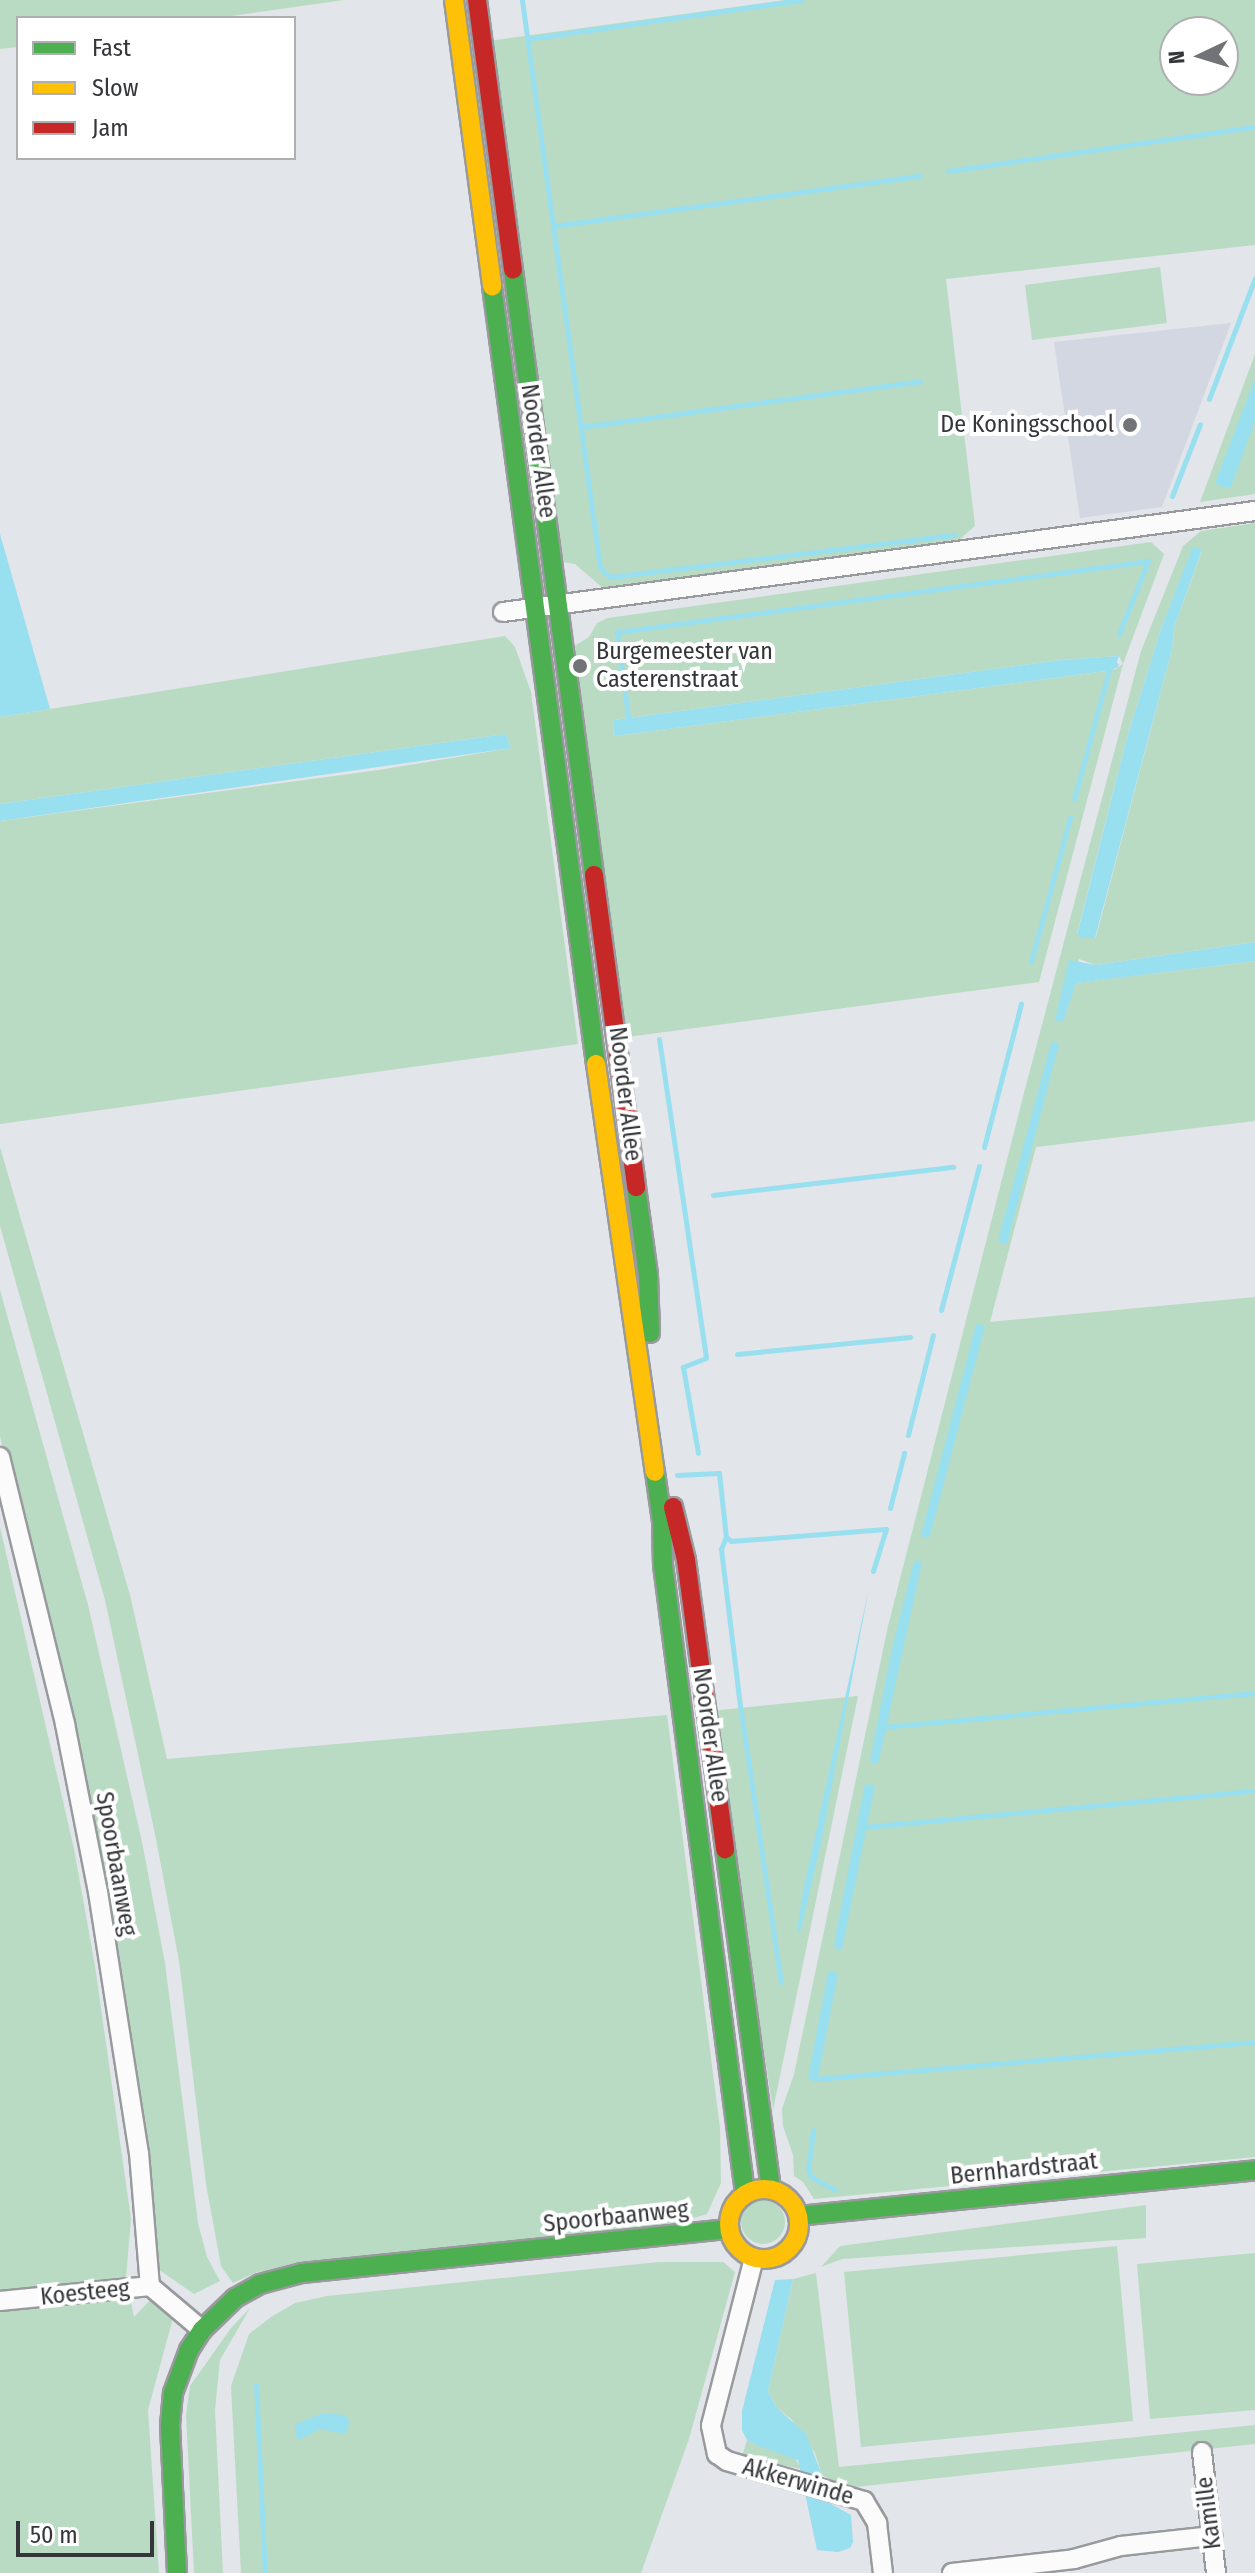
<!DOCTYPE html>
<style>
body{margin:0}
#map{position:relative;width:1255px;height:2573px;overflow:hidden;background:#e2e5e9;font-family:"Fira Sans Condensed",sans-serif}
div>[style]{position:absolute}
.built>*{inset:0;background:#d2d7e1}
.green>*{inset:0;background:#badbc3}
.round{border-radius:50%}
.water>*{inset:0;background:#98dfef}
.stream>*{height:5px;margin:-2.5px;padding:0 2.5px;transform-origin:2.5px;border-radius:2.5px;background:#98dfef}
.roads{filter:drop-shadow(2px 0 #989a9d) drop-shadow(-2px 0 #989a9d) drop-shadow(0 2px #989a9d) drop-shadow(0 -2px #989a9d)}
.street>*{height:18px;margin:-9px;padding:0 9px;transform-origin:9px;border-radius:9px;background:#fbfbfc}
.fast>*{height:18px;margin:-9px;padding:0 9px;transform-origin:9px;border-radius:9px;background:#4caf50}
.slow>*{height:18px;margin:-9px;padding:0 9px;transform-origin:9px;border-radius:9px;background:#ffc107}
.slow>.ring{margin:-9px;padding:0;box-sizing:content-box;background:none;border:18px solid #ffc107;border-radius:50%}
.jam>*{height:18px;margin:-9px;padding:0 9px;transform-origin:9px;border-radius:9px;background:#c62828}
.dots>*{width:22px;height:22px;translate:-50% -50%;box-sizing:border-box;border:4px solid #fff;border-radius:50%}
span{translate:-50% -50%;white-space:nowrap;text-align:center;line-height:1.15;-webkit-text-stroke:8px #fff;paint-order:stroke}
.poi-label{font-size:24px;color:#343639}
.right{translate:-100% -50%;text-align:right}
.left{translate:0 -50%;text-align:left}
.street-label{font-size:24px;color:#343639}
.legend{position:absolute;left:16px;top:16px;width:280px;height:144px;box-sizing:border-box;background:#fff;border:2px solid #aeafb0;margin:0;padding:10px 14px;list-style:none;font-size:24px;color:#343639}
.legend li{display:flex;align-items:center;gap:16px;height:40px}
.legend b{width:40px;border:2px solid #aeafb0}
.north{position:absolute;left:1159px;top:16px;width:80px;height:80px;box-sizing:border-box;background:#fff;border:2px solid #aeafb0;border-radius:50%;rotate:266deg;font-size:22px;font-weight:700;line-height:32px;text-align:center;color:#343639}
.north::after{content:'';display:block;margin:auto;width:28px;height:36px;background:#717377;clip-path:polygon(50% 0,100% 100%,50% 72%,0 100%)}
.scale{position:absolute;left:16px;top:2521px;width:138px;height:36px;box-sizing:border-box;border:4px solid #343639;border-top:0;padding-left:10px;font-size:24px;line-height:28px;white-space:nowrap;color:#343639;-webkit-text-stroke:6px #fff;paint-order:stroke}
</style>
<div id="map">
<div class="built">
<div style="clip-path:polygon(1231px 323px,1162px 507px,1080px 518px,1054px 342px)"></div>
</div>
<div class="green">
<div style="clip-path:polygon(0 0,344px 0,218px 18px,18px 18px,18px 47px,0 49px)"></div>
<div style="clip-path:polygon(evenodd,785px 0,1255px 0,1255px 245px,946px 279px,975px 526px,960px 539px,605px 590px,575px 564px,558px 561px,488px 41px,785px 0,1175px 32px,1223px 32px,1223px 80px,1175px 80px,1175px 32px)"></div>
<div style="clip-path:polygon(1160px 267px,1167px 323px,1032px 340px,1025px 285px)"></div>
<div style="clip-path:polygon(1255px 354px,1255px 494px,1200px 502px)"></div>
<div style="clip-path:polygon(evenodd,1255px 523px,1255px 942px,1096px 965px,1079px 959px,1065px 1016px,1075px 983px,1255px 961px,1255px 1121px,1036px 1147px,990px 1322px,1255px 1297px,1255px 2157px,814px 2199px,803px 2182px,794px 2176px,793px 2155px,783px 2126px,782px 2109px,794px 2074px,888px 1626px,1025px 1089px,1141px 651px,1183px 546px,1201px 531px,1255px 523px,1194px 547px,1202px 551px,1174px 627px,1172px 649px,1096px 937px,1080px 937px,1077px 934px,1127px 738px,1161px 629px,1194px 547px)"></div>
<div style="clip-path:polygon(evenodd,1151px 542px,1164px 554px,1123px 664px,1039px 982px,620px 1038px,571px 648px,589px 637px,597px 623px,608px 618px,1151px 542px,1119px 656px,1123px 664px,1114px 670px,615px 736px,613px 730px,614px 720px,1061px 660px,1119px 656px)"></div>
<div style="clip-path:polygon(505px 636px,515px 647px,531px 692px,578px 1044px,0 1124px,0 821px,379px 770px,511px 748px,506px 734px,0 804px,0 717px)"></div>
<div style="clip-path:polygon(0 1147px,130px 1595px,167px 1759px,667px 1715px,720px 2128px,721px 2183px,707px 2214px,674px 2224px,257px 2272px,233px 2283px,221px 2266px,206px 2184px,179px 1961px,156px 1839px,105px 1600px,0 1226px)"></div>
<div style="clip-path:polygon(0 1290px,88px 1605px,142px 1842px,165px 1963px,198px 2223px,207px 2257px,220px 2281px,194px 2294px,152px 2265px,138px 2078px,79px 1759px,0 1436px)"></div>
<div style="clip-path:polygon(0 1527px,74px 1849px,95px 1966px,131px 2219px,126px 2277px,134px 2317px,153px 2297px,165px 2304px,173px 2318px,148px 2410px,159px 2573px,0 2573px)"></div>
<div style="clip-path:polygon(858px 1696px,773px 2110px,711px 1711px)"></div>
<div class="round" style="left:741px;top:2200px;width:44px;height:44px"></div>
<div style="clip-path:polygon(1146px 2205px,1146px 2238px,842px 2259px,821px 2267px,840px 2246px)"></div>
<div style="clip-path:polygon(1117px 2246px,1133px 2421px,861px 2447px,844px 2272px)"></div>
<div style="clip-path:polygon(1255px 2253px,1255px 2410px,1150px 2419px,1137px 2264px)"></div>
<div style="clip-path:polygon(659px 2262px,723px 2262px,735px 2272px,689px 2439px,641px 2573px,241px 2573px,231px 2386px,249px 2334px,271px 2317px,295px 2303px,327px 2296px)"></div>
<div style="clip-path:polygon(816px 2273px,839px 2467px,1255px 2425px,1255px 2444px,846px 2488px,822px 2475px,815px 2453px,791px 2419px,776px 2407px,768px 2391px,793px 2279px)"></div>
<div style="clip-path:polygon(250px 2308px,220px 2360px,215px 2410px,223px 2573px,194px 2573px,186px 2415px,190px 2386px,231px 2328px)"></div>
<div style="clip-path:polygon(747px 2440px,794px 2456px,801px 2469px,742px 2457px)"></div>
</div>
<div class="water">
<div style="clip-path:polygon(1255px 379px,1255px 421px,1231px 487px,1222px 487px,1215px 483px)"></div>
<div style="clip-path:polygon(0 534px,50px 709px,0 717px)"></div>
<div style="clip-path:polygon(1193px 546px,1202px 550px,1174px 627px,1172px 649px,1095px 938px,1080px 937px,1077px 935px,1127px 738px,1161px 629px)"></div>
<div style="clip-path:polygon(1119px 656px,1114px 670px,615px 736px,613px 729px,614px 720px,1061px 660px)"></div>
<div style="clip-path:polygon(506px 734px,511px 748px,0 821px,0 804px)"></div>
<div style="clip-path:polygon(1255px 942px,1255px 961px,1076px 983px,1063px 1022px,1055px 1020px,1069px 960px,1096px 965px)"></div>
<div style="clip-path:polygon(1055px 1042px,1059px 1044px,1007px 1244px,1002px 1244px,998px 1241px,1051px 1043px)"></div>
<div style="clip-path:polygon(976px 1324px,985px 1326px,930px 1536px,926px 1538px,921px 1536px)"></div>
<div style="clip-path:polygon(914px 1561px,922px 1562px,884px 1738px,878px 1763px,873px 1763px,870px 1761px,892px 1649px)"></div>
<div style="clip-path:polygon(869px 1588px,821px 1843px,800px 1934px,797px 1930px,803px 1891px)"></div>
<div style="clip-path:polygon(865px 1784px,875px 1786px,842px 1949px,838px 1951px,834px 1944px)"></div>
<div style="clip-path:polygon(834px 1971px,838px 1974px,817px 2082px,808px 2078px,828px 1972px)"></div>
<div style="clip-path:polygon(793px 2279px,768px 2391px,776px 2407px,806px 2434px,822px 2475px,824px 2500px,851px 2515px,853px 2542px,850px 2548px,838px 2552px,817px 2550px,798px 2460px,758px 2446px,747px 2440px,742px 2430px,742px 2411px,775px 2280px)"></div>
<div style="clip-path:polygon(324px 2413px,344px 2415px,350px 2420px,346px 2434px,320px 2429px,300px 2440px,296px 2436px,295px 2424px)"></div>
</div>
<div class="stream">
<div style="left:522px;top:0;width:573px;rotate:82.18deg"></div>
<div style="left:600px;top:568px;width:13px;rotate:42deg"></div>
<div style="left:610px;top:577px;width:347px;rotate:-7deg"></div>
<div style="left:527px;top:39px;width:277px;rotate:-8.1deg"></div>
<div style="left:948px;top:171px;width:310px;rotate:-8.2deg"></div>
<div style="left:553px;top:226px;width:370px;rotate:-7.8deg"></div>
<div style="left:1209px;top:399px;width:129px;rotate:-69.2deg"></div>
<div style="left:581px;top:427px;width:342px;rotate:-7.7deg"></div>
<div style="left:1172px;top:496px;width:77px;rotate:-68.7deg"></div>
<div style="left:629px;top:724px;width:93px;rotate:-97.4deg"></div>
<div style="left:617px;top:632px;width:536px;rotate:-7.62deg"></div>
<div style="left:1148px;top:561px;width:79px;rotate:111.7deg"></div>
<div style="left:1074px;top:799px;width:141px;rotate:-74.8deg"></div>
<div style="left:1111px;top:663px;width:5px;rotate:22deg"></div>
<div style="left:1031px;top:962px;width:150px;rotate:-74.9deg"></div>
<div style="left:659px;top:1039px;width:322px;rotate:81.6deg"></div>
<div style="left:706px;top:1358px;width:25px;rotate:159deg"></div>
<div style="left:683px;top:1367px;width:87px;rotate:80.1deg"></div>
<div style="left:984px;top:1147px;width:148px;rotate:-75.5deg"></div>
<div style="left:713px;top:1195px;width:242px;rotate:-6.7deg"></div>
<div style="left:941px;top:1310px;width:149px;rotate:-75.2deg"></div>
<div style="left:737px;top:1354px;width:174px;rotate:-5.6deg"></div>
<div style="left:908px;top:1435px;width:103px;rotate:-76deg"></div>
<div style="left:677px;top:1475px;width:42px;rotate:-2.7deg"></div>
<div style="left:719px;top:1473px;width:64px;rotate:83.8deg"></div>
<div style="left:726px;top:1537px;width:6px;rotate:39deg"></div>
<div style="left:731px;top:1541px;width:155px;rotate:-4.4deg"></div>
<div style="left:886px;top:1529px;width:44px;rotate:107.2deg"></div>
<div style="left:890px;top:1508px;width:57px;rotate:-75.7deg"></div>
<div style="left:726px;top:1537px;width:13px;rotate:113deg"></div>
<div style="left:721px;top:1549px;width:157px;rotate:83.1deg"></div>
<div style="left:740px;top:1705px;width:280px;rotate:81.6deg"></div>
<div style="left:882px;top:1727px;width:375px;rotate:-5.2deg"></div>
<div style="left:864px;top:1827px;width:393px;rotate:-5.3deg"></div>
<div style="left:814px;top:2079px;width:443px;rotate:-4.8deg"></div>
<div style="left:813px;top:2130px;width:38px;rotate:97deg"></div>
<div style="left:808px;top:2168px;width:9px;rotate:72deg"></div>
<div style="left:811px;top:2177px;width:27px;rotate:28deg"></div>
<div style="left:256px;top:2385px;width:188px;rotate:87.3deg"></div>
</div>
<div class="roads">
<div class="street">
<div style="left:503px;top:612px;width:759px;rotate:-7.65deg"></div>
<div style="left:0;top:1457px;width:275px;rotate:76.3deg"></div>
<div style="left:65px;top:1724px;width:171px;rotate:78.9deg"></div>
<div style="left:98px;top:1892px;width:264px;rotate:81.1deg"></div>
<div style="left:139px;top:2153px;width:133px;rotate:85.3deg"></div>
<div style="left:754px;top:2258px;width:173px;rotate:104.4deg"></div>
<div style="left:711px;top:2426px;width:29px;rotate:78deg"></div>
<div style="left:717px;top:2454px;width:12px;rotate:35deg"></div>
<div style="left:727px;top:2461px;width:143px;rotate:16.3deg"></div>
<div style="left:864px;top:2501px;width:26px;rotate:59deg"></div>
<div style="left:877px;top:2523px;width:50px;rotate:83.2deg"></div>
<div style="left:0;top:2301px;width:151px;rotate:-5.7deg"></div>
<div style="left:150px;top:2286px;width:68px;rotate:40.2deg"></div>
<div style="left:1202px;top:2452px;width:122px;rotate:83.4deg"></div>
<div style="left:952px;top:2573px;width:123px;rotate:-6.5deg"></div>
<div style="left:1074px;top:2559px;width:49px;rotate:-15.5deg"></div>
<div style="left:1121px;top:2546px;width:92px;rotate:-6.3deg"></div>
</div>
<div class="fast">
<div style="left:513px;top:270px;width:610px;rotate:82.37deg"></div>
<div style="left:492px;top:286px;width:785px;rotate:82.39deg"></div>
<div style="left:636px;top:1187px;width:89px;rotate:82.2deg"></div>
<div style="left:648px;top:1275px;width:58px;rotate:88deg"></div>
<div style="left:655px;top:1472px;width:49px;rotate:81.9deg"></div>
<div style="left:662px;top:1521px;width:44px;rotate:88.7deg"></div>
<div style="left:663px;top:1565px;width:633px;rotate:82.56deg"></div>
<div style="left:725px;top:1849px;width:343px;rotate:82.3deg"></div>
<div style="left:798px;top:2216px;width:459px;rotate:-5.7deg"></div>
<div style="left:177px;top:2573px;width:147px;rotate:-92.7deg"></div>
<div style="left:170px;top:2426px;width:33px;rotate:-85deg"></div>
<div style="left:173px;top:2393px;width:46px;rotate:-69.6deg"></div>
<div style="left:189px;top:2350px;width:24px;rotate:-57deg"></div>
<div style="left:202px;top:2330px;width:46px;rotate:-44.1deg"></div>
<div style="left:235px;top:2298px;width:29px;rotate:-29deg"></div>
<div style="left:260px;top:2284px;width:43px;rotate:-14.7deg"></div>
<div style="left:302px;top:2273px;width:429px;rotate:-5.9deg"></div>
</div>
<div class="slow">
<div style="left:454px;top:0;width:289px;rotate:82.4deg"></div>
<div style="left:596px;top:1064px;width:412px;rotate:81.8deg"></div>
<div class="ring" style="left:729px;top:2189px;width:52px;height:52px"></div>
</div>
<div class="jam">
<div style="left:477px;top:0;width:272px;rotate:82.4deg"></div>
<div style="left:594px;top:875px;width:315px;rotate:82.3deg"></div>
<div style="left:673px;top:1507px;width:55px;rotate:76.2deg"></div>
<div style="left:686px;top:1560px;width:292px;rotate:82.3deg"></div>
</div>
</div>
<div class="dots">
<div style="left:1130px;top:425px;background:#717377"></div>
<div style="left:580px;top:666px;background:#717377"></div>
</div>
<div class="poi-label">
<span class="right" style="left:1114px;top:425px">De Koningsschool</span>
<span class="left" style="left:596px;top:666px">Burgemeester van<br>Casterenstraat</span>
</div>
<div class="street-label">
<span style="left:538px;top:451px;rotate:82deg">Noorder Allee</span>
<span style="left:625px;top:1094px;rotate:83deg">Noorder Allee</span>
<span style="left:710px;top:1735px;rotate:82deg">Noorder Allee</span>
<span style="left:116px;top:1864px;rotate:80deg">Spoorbaanweg</span>
<span style="left:1024px;top:2169px;rotate:-6deg">Bernhardstraat</span>
<span style="left:616px;top:2217px;rotate:-6deg">Spoorbaanweg</span>
<span style="left:85px;top:2293px;rotate:-6deg">Koesteeg</span>
<span style="left:798px;top:2482px;rotate:16deg">Akkerwinde</span>
<span style="left:1209px;top:2513px;rotate:-97deg">Kamille</span>
</div>
<ul class="legend">
<li><b style="height:10px;background:#4caf50"></b>Fast</li>
<li><b style="height:10px;background:#ffc107"></b>Slow</li>
<li><b style="height:10px;background:#c62828"></b>Jam</li>
</ul>
<div class="north">N</div>
<div class="scale">50 m</div>
</div>
